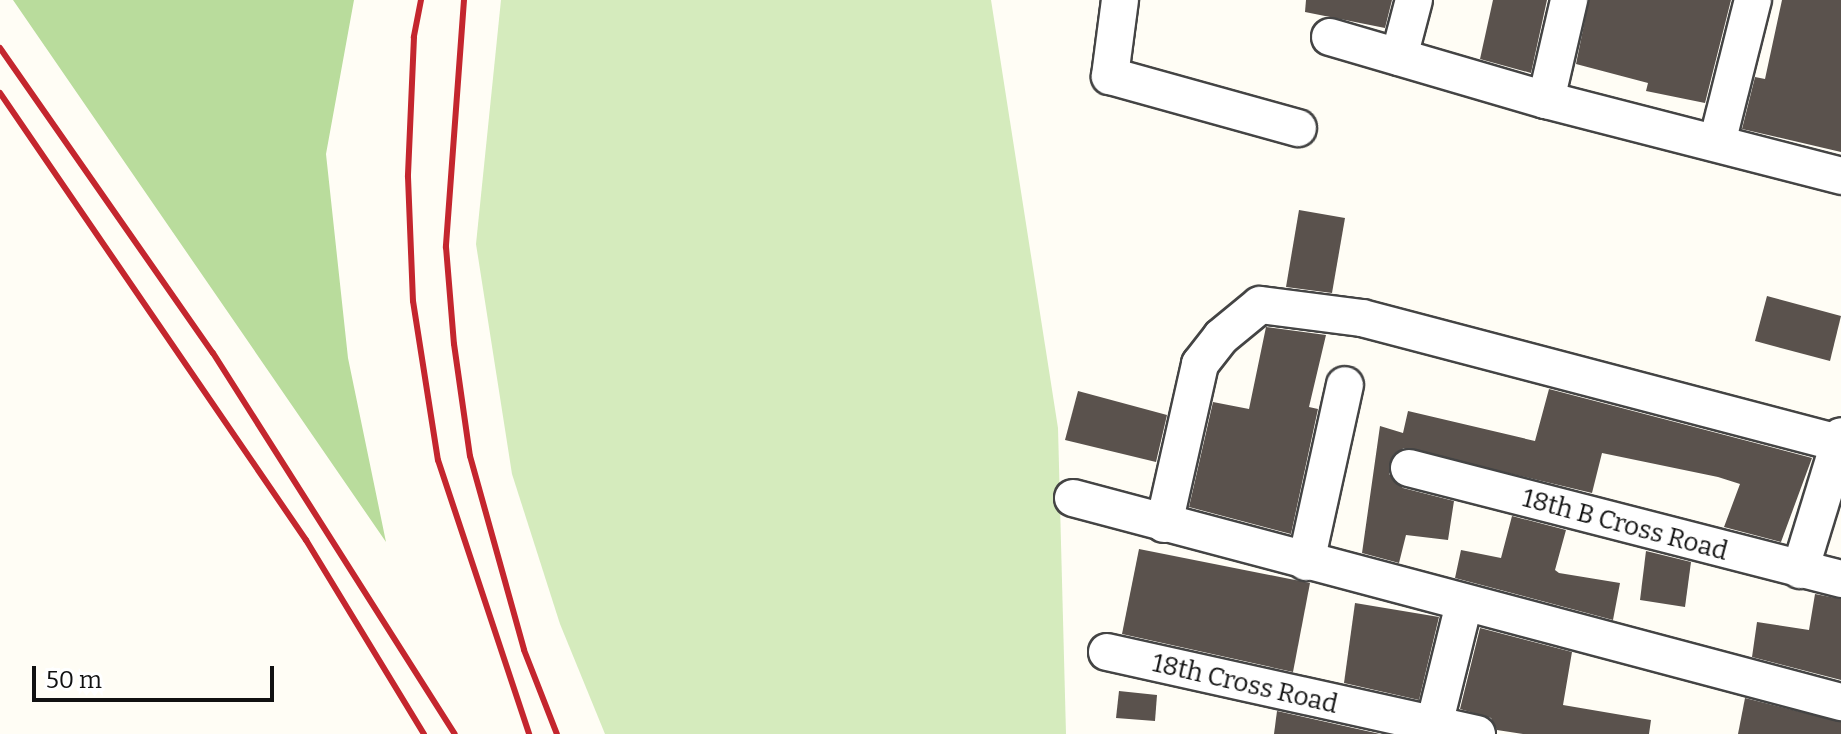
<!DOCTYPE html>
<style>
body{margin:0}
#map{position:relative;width:1841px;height:734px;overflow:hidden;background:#fffdf5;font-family:Bitter,serif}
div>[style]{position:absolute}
.green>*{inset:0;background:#d5ebbd}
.forest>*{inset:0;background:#b9dc9c}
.building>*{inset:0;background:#5a524d}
.roads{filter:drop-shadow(2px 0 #444) drop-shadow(-2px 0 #444) drop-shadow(0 2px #444) drop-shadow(0 -2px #444)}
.street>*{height:36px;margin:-18px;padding:0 18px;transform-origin:18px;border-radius:18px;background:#fff}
.rail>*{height:6px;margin:-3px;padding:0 3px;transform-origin:3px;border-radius:3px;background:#c4262e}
span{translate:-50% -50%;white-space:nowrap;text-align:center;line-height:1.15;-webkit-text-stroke:8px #fff;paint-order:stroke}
.street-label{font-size:26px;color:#111}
.scale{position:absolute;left:32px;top:666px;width:242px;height:36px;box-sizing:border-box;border:4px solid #111;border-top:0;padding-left:10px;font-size:24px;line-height:28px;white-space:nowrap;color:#111;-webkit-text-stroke:6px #fff;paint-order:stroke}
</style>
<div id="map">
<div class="green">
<div style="clip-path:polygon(501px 0,991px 0,1058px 428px,1066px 734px,605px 734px,560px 624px,512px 474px,476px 244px)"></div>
</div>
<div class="forest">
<div style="clip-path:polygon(13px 0,354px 0,326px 154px,348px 358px,386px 542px)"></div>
</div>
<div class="building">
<div style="clip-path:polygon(1306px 0,1392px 0,1385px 28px,1305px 12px)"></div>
<div style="clip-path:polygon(1493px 0,1547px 0,1531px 73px,1480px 59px)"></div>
<div style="clip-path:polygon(1589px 0,1731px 0,1705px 103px,1646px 91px,1648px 83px,1576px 64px)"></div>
<div style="clip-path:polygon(1782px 0,1841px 0,1841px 152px,1742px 129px,1755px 77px,1765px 79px)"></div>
<div style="clip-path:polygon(1299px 210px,1345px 218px,1332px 293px,1286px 287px)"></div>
<div style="clip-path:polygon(1767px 296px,1841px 316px,1830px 361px,1755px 341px)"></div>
<div style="clip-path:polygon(1266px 327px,1326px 335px,1309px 407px,1318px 409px,1291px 534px,1189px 507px,1213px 402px,1249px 409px)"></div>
<div style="clip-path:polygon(1549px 389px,1812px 458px,1781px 542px,1724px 527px,1740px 484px,1718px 477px,1602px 453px,1592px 493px,1404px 448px,1394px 454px,1389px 474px,1403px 488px,1454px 501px,1448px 540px,1406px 535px,1399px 563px,1362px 553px,1380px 426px,1403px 433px,1408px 411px,1535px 441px)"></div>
<div style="clip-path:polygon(1078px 391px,1167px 415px,1156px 462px,1065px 440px)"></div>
<div style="clip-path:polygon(1512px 516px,1566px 530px,1555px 570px,1559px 573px,1620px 583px,1613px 620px,1455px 578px,1461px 550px,1501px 558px)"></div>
<div style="clip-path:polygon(1139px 549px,1310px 583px,1293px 672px,1122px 634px)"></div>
<div style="clip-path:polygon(1646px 551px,1691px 562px,1685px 607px,1640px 600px)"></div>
<div style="clip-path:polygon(1815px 594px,1841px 599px,1841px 680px,1752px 657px,1757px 622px,1809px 630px)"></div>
<div style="clip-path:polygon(1355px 603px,1439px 617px,1419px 700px,1344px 683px)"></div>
<div style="clip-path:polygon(1480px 628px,1572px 652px,1563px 705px,1651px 720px,1649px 734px,1523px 734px,1497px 730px,1491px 718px,1460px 709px)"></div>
<div style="clip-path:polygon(1119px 691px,1157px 695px,1155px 721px,1116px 718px)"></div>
<div style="clip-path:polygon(1745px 698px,1841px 722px,1841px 734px,1738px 734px)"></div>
<div style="clip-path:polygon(1277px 711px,1380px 734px,1274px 734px)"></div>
</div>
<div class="roads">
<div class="street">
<div style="left:1120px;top:0;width:77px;rotate:97.5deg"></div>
<div style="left:1110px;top:76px;width:195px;rotate:15.5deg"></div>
<div style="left:1330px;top:37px;width:225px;rotate:16.3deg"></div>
<div style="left:1546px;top:100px;width:305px;rotate:14.4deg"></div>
<div style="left:1399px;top:57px;width:59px;rotate:-75.3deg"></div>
<div style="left:1546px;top:100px;width:103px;rotate:-77deg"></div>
<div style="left:1717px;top:143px;width:147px;rotate:-75.9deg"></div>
<div style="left:1409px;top:468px;width:446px;rotate:14.4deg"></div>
<div style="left:1073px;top:498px;width:795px;rotate:14.88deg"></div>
<div style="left:1164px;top:524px;width:164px;rotate:-77.3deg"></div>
<div style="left:1200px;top:364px;width:34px;rotate:-52deg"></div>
<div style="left:1221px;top:337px;width:50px;rotate:-39.4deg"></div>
<div style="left:1260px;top:305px;width:103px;rotate:7.3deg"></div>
<div style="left:1362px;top:318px;width:493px;rotate:14.7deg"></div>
<div style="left:1839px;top:443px;width:7px;rotate:-74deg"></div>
<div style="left:1306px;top:562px;width:181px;rotate:-77.6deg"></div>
<div style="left:1800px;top:570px;width:133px;rotate:-72.9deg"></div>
<div style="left:1107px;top:652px;width:379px;rotate:12.5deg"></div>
<div style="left:1434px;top:725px;width:125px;rotate:-76.1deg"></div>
</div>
</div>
<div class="rail">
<div style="left:421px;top:0;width:38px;rotate:101deg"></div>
<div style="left:414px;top:37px;width:140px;rotate:92.5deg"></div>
<div style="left:408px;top:177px;width:124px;rotate:87.7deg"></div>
<div style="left:413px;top:301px;width:161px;rotate:81.1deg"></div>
<div style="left:438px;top:460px;width:289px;rotate:71.6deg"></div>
<div style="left:464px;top:0;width:248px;rotate:94.2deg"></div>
<div style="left:446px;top:247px;width:97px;rotate:85.3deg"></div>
<div style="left:454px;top:344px;width:113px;rotate:81.9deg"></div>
<div style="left:470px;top:456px;width:201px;rotate:74.4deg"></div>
<div style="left:524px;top:650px;width:90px;rotate:68.6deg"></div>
<div style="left:0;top:48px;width:372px;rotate:55.1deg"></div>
<div style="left:213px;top:353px;width:451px;rotate:57.6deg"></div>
<div style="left:0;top:93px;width:542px;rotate:55.61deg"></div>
<div style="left:306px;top:540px;width:227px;rotate:58.7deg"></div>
</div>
<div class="street-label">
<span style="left:1625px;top:525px;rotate:15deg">18th B Cross Road</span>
<span style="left:1245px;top:684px;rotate:13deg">18th Cross Road</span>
</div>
<div class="scale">50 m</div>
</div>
